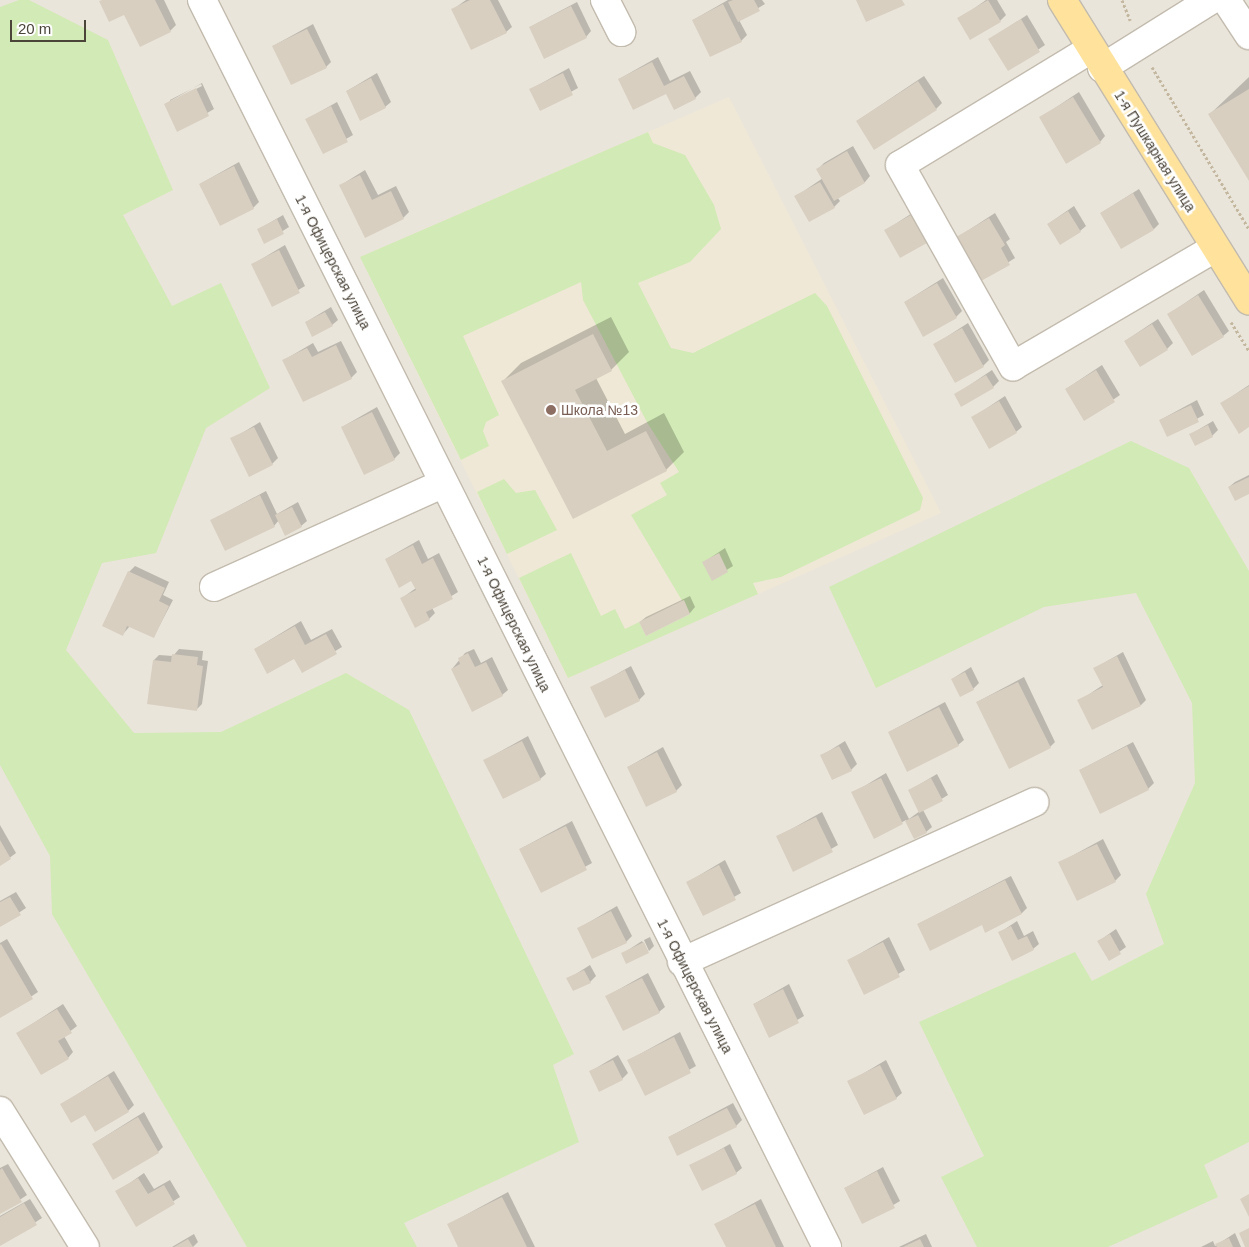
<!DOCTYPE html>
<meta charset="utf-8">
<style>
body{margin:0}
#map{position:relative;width:1249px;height:1247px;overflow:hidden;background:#f6f3ec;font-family:Helvetica,sans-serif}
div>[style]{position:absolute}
.residential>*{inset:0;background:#eae5da}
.education>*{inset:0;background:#efe8d6}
.green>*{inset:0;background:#d2eab5}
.shadow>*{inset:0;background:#0003}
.building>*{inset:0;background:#d8cfc1}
.path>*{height:3px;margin-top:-1.5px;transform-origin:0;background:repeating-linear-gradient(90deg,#c4b79f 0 2.5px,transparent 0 5px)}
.roads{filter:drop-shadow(1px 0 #c2bbae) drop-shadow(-1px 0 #c2bbae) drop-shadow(0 1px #c2bbae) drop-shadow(0 -1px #c2bbae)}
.minor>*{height:28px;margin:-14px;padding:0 14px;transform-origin:14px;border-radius:14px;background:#fff}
.major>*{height:28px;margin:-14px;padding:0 14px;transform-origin:14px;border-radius:14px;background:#ffe39c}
.dots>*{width:14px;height:14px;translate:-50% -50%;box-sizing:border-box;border:2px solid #fff;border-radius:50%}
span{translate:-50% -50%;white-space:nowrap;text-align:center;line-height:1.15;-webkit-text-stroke:5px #fff;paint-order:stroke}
.street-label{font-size:14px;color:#4b4439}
.education-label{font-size:14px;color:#785e54}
.left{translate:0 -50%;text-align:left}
.scale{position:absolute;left:10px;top:20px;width:76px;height:22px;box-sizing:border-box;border:2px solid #4b4439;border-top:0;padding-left:6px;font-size:15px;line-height:18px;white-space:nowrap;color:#4b4439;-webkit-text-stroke:4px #fff;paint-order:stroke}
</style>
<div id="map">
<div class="residential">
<div style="clip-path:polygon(0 0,1249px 0,1249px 1247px,0 1247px)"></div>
</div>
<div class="education">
<div style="clip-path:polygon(729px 97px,941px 513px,568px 678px,360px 257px)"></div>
</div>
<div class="green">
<div style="clip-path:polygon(19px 0,29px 0,108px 40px,173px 190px,123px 215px,172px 306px,221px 283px,270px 388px,206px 428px,156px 553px,102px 563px,66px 650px,134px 733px,221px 732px,346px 673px,409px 710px,574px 1054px,553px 1065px,579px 1142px,404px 1223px,417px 1247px,247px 1247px,52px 914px,50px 856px,0 765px,0 7px)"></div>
<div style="clip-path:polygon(648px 132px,653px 143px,685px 155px,714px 205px,721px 229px,690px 262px,638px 283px,671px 348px,693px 353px,815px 293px,827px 306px,923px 498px,920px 510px,781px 577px,753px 583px,758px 594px,568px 678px,519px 578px,571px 553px,601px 616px,615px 609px,625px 629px,639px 622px,646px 636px,690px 614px,631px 515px,667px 495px,660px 483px,679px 472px,648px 424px,583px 300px,581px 282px,463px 336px,499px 415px,486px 422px,483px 431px,489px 446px,461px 460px,360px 257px)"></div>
<div style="clip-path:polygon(1131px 441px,1189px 468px,1249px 571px,1249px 1142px,1204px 1165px,1218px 1197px,1108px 1247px,977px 1247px,941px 1177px,984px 1156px,919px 1022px,1075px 952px,1092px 981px,1164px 944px,1146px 894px,1195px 783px,1192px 703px,1136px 593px,1044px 607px,876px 688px,829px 587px)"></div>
<div style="clip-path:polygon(504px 479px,516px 493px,535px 490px,557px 530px,507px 554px,477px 492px)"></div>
</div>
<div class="shadow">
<div style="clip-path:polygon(102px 0,164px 0,176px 25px,170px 31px)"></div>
<div style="clip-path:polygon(466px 0,498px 0,512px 27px,506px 32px,452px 10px)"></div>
<div style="clip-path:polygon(728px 0,762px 0,765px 4px,739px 20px,747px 35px,741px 41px,693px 20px)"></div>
<div style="clip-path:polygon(986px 0,997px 0,1006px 15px,1000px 21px,959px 19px)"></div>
<div style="clip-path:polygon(577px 2px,591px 31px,586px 37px,530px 27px)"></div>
<div style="clip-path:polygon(1027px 15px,1045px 45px,1008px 70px,990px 39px)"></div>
<div style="clip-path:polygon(313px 24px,331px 62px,326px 67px,273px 46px)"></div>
<div style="clip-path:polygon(658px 57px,670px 81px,690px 71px,701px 92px,695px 98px,619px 79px)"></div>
<div style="clip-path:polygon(569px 68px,578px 88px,540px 109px,531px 89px)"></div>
<div style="clip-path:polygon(377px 73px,391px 102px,385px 107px,347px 91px)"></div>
<div style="clip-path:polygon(924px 76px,942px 103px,936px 109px,857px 121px)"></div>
<div style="clip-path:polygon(1249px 77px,1249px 179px,1209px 115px)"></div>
<div style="clip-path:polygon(evenodd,202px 83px,214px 109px,178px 130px,165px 104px,202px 83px,201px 84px,202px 86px,170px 102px,170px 100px,201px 84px)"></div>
<div style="clip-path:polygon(1079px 92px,1105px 136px,1100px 142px,1040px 118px)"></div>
<div style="clip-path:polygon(337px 102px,353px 135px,323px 152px,307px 119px)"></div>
<div style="clip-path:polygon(853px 146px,870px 176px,865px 182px,837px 197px,840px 201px,834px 207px,795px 197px,823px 178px,818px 169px,824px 163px)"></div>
<div style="clip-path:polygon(239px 162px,259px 202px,253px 208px,200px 184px)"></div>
<div style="clip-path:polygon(365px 170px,378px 195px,396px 186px,409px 212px,403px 218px,341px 185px)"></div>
<div style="clip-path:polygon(1139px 189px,1159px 224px,1154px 229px,1101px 213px)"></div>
<div style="clip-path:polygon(1074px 206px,1086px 226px,1080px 231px,1048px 224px)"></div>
<div style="clip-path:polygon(917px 210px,931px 236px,926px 242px,886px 230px)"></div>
<div style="clip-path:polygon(995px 213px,1010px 239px,1006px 242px,1015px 258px,982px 279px,958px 237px)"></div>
<div style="clip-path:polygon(283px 215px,289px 227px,265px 242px,259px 229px)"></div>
<div style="clip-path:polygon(285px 245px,305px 286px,273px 305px,253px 264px)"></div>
<div style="clip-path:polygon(943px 278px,962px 311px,956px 317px,905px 302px)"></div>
<div style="clip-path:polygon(1204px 290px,1229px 331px,1223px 336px,1169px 314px)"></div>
<div style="clip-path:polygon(331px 307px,338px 320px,332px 325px,306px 322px)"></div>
<div style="clip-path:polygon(611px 317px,629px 352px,611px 370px,596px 378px,625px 434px,664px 413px,684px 452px,666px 470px,573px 518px,503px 381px,521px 363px)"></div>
<div style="clip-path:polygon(1158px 319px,1173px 343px,1167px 349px,1125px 341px)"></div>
<div style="clip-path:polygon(968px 323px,989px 360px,983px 366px,934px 345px)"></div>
<div style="clip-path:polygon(341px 341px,357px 372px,351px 378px,284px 360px,313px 343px,318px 352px)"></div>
<div style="clip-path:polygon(1102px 365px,1120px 395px,1085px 419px,1066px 389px)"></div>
<div style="clip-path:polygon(992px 370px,999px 381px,993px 387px,955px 395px)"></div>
<div style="clip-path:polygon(1249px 385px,1249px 426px,1222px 403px)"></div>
<div style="clip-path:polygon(1005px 396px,1022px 427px,1016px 432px,972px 418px)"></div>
<div style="clip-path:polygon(1197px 400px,1204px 415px,1167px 435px,1160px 420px)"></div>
<div style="clip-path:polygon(377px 407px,400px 453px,394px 459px,342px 427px)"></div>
<div style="clip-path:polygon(1213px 421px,1218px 430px,1212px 436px,1191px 434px)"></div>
<div style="clip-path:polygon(260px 422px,278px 458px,272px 464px,232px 439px)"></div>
<div style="clip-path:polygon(1249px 475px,1249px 492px,1229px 487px,1235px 482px)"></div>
<div style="clip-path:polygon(266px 491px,277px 514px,298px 502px,307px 521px,301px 526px,279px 520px,274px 526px,212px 520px)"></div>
<div style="clip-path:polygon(419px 540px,428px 559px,439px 553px,458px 592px,432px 608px,435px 613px,429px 619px,402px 598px,416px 588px,412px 580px,386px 559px)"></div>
<div style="clip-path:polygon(725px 548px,733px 566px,712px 579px,704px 562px)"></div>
<div style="clip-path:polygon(135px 566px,169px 582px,163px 595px,173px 600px,154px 636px,130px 626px,123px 634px,129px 572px)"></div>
<div style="clip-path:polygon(690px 596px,695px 607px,690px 613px,646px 634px,640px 622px,646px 617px)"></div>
<div style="clip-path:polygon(301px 621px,311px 640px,332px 629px,342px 647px,302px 671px,294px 658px,255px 649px)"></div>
<div style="clip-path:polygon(179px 649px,203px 651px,202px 660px,208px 661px,202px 704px,197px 709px,154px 660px,159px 655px,173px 656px)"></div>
<div style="clip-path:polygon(474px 649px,481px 663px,492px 657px,508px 690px,502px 695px,452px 669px,465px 653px)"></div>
<div style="clip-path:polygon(1123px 652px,1146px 700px,1141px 705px,1079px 701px,1103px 685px,1095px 668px)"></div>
<div style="clip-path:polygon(631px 666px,645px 694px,639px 700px,592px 688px)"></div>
<div style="clip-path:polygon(971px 667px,979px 683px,973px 689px,952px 679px)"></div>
<div style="clip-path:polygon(1024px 677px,1055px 742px,1050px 747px,977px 702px)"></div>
<div style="clip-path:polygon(945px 702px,964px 740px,958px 745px,889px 732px)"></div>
<div style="clip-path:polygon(528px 736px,546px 774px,540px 779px,485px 760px)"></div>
<div style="clip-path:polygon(845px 741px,857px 764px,851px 770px,821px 756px)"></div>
<div style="clip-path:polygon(1133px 742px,1154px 783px,1148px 789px,1080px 770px)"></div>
<div style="clip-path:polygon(663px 747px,682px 785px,676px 791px,628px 767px)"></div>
<div style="clip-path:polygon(886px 773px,909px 819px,920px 811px,910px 790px,937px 774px,948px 795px,923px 810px,932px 827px,926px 832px,915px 838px,906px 820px,875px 837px,853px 793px)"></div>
<div style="clip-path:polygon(822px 812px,838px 845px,794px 870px,777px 837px)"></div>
<div style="clip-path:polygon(572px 821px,592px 863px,541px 891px,520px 849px)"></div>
<div style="clip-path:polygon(0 825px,16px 853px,0 865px)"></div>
<div style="clip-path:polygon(1103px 839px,1121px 875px,1115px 881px,1059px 863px)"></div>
<div style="clip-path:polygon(725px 860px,741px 893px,704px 914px,688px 882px)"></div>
<div style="clip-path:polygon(1011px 876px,1027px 908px,1022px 913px,982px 923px,918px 924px)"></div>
<div style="clip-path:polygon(16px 892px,26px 908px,0 925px,0 901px)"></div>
<div style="clip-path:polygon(617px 906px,632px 936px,626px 942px,579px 928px)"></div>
<div style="clip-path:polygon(1017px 921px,1024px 936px,1033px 931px,1039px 944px,1033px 949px,999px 933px)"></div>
<div style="clip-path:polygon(1116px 929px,1126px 947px,1109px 959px,1099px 941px)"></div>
<div style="clip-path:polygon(650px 937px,654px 946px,649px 951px,644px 940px)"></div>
<div style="clip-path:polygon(889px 937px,905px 970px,865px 993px,849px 960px)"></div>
<div style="clip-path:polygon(7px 939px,38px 992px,0 1017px,0 943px)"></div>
<div style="clip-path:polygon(642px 941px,648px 951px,627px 962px,622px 954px)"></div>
<div style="clip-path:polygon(590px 965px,596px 976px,590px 982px,568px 979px)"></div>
<div style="clip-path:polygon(648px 973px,665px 1007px,659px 1012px,607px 996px)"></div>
<div style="clip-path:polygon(789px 984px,804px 1016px,770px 1036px,754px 1004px)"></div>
<div style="clip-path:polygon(63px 1004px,77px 1026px,64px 1036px,73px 1052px,68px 1058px,18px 1033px)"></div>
<div style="clip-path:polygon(680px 1032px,696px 1066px,646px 1094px,629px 1060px)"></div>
<div style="clip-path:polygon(618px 1055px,628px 1073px,622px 1079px,591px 1071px)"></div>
<div style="clip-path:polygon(886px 1060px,902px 1093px,896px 1098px,849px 1082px)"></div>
<div style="clip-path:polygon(114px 1071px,134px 1105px,128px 1111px,86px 1113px,62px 1104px)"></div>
<div style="clip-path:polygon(733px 1103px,742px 1120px,736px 1126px,669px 1137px)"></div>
<div style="clip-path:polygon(144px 1112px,163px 1147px,158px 1152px,93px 1144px)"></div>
<div style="clip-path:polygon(730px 1144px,742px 1168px,736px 1173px,691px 1166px)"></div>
<div style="clip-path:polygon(8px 1164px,27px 1195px,0 1213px,0 1168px)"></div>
<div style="clip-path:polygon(883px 1167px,900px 1201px,863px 1223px,845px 1188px)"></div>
<div style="clip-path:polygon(144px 1173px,154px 1189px,170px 1180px,180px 1197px,136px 1225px,117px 1192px)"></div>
<div style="clip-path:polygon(508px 1192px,535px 1247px,460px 1247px,449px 1224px)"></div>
<div style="clip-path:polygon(30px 1199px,42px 1218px,0 1245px,0 1216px)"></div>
<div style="clip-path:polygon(761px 1199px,784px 1247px,727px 1247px,716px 1224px)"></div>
<div style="clip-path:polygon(1235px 1233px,1241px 1247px,1201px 1247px,1213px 1241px,1215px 1246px)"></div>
<div style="clip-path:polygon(194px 1234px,198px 1242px,193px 1247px,172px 1247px)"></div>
<div style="clip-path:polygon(926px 1234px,932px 1247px,899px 1247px)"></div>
</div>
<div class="building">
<div style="clip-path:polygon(102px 0,155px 0,171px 32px,140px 47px,124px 15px,109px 22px,99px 1px)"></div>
<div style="clip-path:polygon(470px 0,490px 0,507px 33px,471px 50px,451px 9px)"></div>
<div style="clip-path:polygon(733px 0,754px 0,760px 11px,738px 22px,728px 2px)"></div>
<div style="clip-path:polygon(856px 0,902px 0,905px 5px,866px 22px)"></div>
<div style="clip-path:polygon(988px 0,1001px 22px,970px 40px,957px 18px)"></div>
<div style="clip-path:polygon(723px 4px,742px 42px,710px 57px,692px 20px)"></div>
<div style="clip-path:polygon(571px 6px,587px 38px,544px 59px,529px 27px)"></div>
<div style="clip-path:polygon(1021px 19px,1040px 52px,1008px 71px,988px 39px)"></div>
<div style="clip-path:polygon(307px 29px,327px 68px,291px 85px,272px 46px)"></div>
<div style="clip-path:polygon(652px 62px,664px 86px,684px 76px,696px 99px,674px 110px,666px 94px,633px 110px,618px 79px)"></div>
<div style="clip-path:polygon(563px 73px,573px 95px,540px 111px,529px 89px)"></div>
<div style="clip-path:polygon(371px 78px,386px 108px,360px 121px,346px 91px)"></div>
<div style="clip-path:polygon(918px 81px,937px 110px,874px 150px,856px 121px)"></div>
<div style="clip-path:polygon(196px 88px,209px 116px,177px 132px,164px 104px)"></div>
<div style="clip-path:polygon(1249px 89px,1249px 181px,1208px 114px)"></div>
<div style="clip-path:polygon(1073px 97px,1101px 143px,1066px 164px,1039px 117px)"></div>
<div style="clip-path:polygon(331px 106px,348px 142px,323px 154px,305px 119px)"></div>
<div style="clip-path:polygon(847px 151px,865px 183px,834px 201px,816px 169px)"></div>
<div style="clip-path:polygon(234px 166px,254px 209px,220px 226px,199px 184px)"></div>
<div style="clip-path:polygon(360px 175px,372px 200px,391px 191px,404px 219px,365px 238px,339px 185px)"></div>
<div style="clip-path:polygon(820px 182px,835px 208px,809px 222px,794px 196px)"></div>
<div style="clip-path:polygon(1133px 193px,1154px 230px,1121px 249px,1100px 213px)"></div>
<div style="clip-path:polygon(1068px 211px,1081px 232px,1060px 245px,1047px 224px)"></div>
<div style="clip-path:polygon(911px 215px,927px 243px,900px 258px,884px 230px)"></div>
<div style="clip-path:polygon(989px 218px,1005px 245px,1001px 248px,1010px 265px,981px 281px,956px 237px)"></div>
<div style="clip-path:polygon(277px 219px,284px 234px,264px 244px,257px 229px)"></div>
<div style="clip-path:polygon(279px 250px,300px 293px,272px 307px,251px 264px)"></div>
<div style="clip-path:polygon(937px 283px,957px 318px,923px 337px,904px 302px)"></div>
<div style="clip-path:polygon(1198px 295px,1224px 337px,1192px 356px,1167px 314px)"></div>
<div style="clip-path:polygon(325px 312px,333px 326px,312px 337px,305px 322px)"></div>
<div style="clip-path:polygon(1152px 324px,1168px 350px,1140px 367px,1124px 341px)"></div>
<div style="clip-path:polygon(962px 328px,984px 367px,955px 383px,933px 344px)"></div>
<div style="clip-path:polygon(593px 334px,612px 371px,575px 390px,607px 451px,646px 431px,667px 471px,573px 519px,501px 381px)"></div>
<div style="clip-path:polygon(336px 345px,352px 379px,303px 402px,282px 360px,307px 348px,312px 357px)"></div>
<div style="clip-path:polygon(1096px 370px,1115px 402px,1084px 421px,1065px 389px)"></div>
<div style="clip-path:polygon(986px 375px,994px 388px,961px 407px,954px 394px)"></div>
<div style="clip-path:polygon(1249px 386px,1249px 427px,1239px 434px,1220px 403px)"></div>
<div style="clip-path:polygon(999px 401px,1017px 433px,989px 449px,971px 417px)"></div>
<div style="clip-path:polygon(1191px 405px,1199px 422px,1167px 437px,1159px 420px)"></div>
<div style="clip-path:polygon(372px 412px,395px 460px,364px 475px,341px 427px)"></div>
<div style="clip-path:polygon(1208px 425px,1213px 437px,1195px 446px,1189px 434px)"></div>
<div style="clip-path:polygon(254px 427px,273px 465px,249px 477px,230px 438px)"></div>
<div style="clip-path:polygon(1249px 477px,1249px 494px,1235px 501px,1228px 487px)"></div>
<div style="clip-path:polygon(260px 495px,275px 527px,225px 551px,210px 520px)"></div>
<div style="clip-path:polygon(292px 507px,302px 527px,285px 536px,275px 515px)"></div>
<div style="clip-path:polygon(413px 545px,422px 564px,433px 558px,453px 599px,426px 612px,430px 620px,415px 628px,400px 598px,416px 590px,411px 581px,399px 588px,385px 559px)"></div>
<div style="clip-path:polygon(719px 553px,728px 572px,712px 581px,702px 562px)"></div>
<div style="clip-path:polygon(128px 571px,165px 588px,159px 601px,169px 606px,154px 638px,127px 626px,123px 636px,102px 626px)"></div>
<div style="clip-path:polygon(684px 600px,690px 614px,646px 636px,639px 622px)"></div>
<div style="clip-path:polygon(295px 626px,305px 645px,326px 634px,337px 654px,302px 673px,294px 659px,267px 674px,254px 649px)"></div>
<div style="clip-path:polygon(468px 653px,475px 667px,486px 662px,503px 696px,472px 712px,451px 669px,460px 664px,458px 658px)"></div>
<div style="clip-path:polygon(172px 654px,198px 657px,197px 665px,203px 666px,197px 711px,147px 704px,153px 660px,171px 662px)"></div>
<div style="clip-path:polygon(1117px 656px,1141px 706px,1092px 730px,1077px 700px,1103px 687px,1093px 668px)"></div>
<div style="clip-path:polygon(625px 670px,640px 701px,605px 718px,590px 687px)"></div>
<div style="clip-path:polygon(965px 672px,974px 690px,960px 697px,951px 679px)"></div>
<div style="clip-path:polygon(1018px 682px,1051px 748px,1009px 769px,976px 702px)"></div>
<div style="clip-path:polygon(939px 707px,959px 746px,907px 772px,888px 732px)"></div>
<div style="clip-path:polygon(522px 741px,541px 780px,503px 799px,483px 760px)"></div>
<div style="clip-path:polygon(839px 746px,852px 771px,832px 780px,820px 755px)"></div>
<div style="clip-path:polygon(1127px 746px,1149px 790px,1100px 814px,1079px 770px)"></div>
<div style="clip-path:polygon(657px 752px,677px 792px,646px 807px,627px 767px)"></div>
<div style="clip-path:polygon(881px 778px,903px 824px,874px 839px,851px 792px)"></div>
<div style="clip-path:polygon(931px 778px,943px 801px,919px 813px,908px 790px)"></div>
<div style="clip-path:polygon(918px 815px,927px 833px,914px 839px,905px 821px)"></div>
<div style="clip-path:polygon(816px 817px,833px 852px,793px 872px,776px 836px)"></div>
<div style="clip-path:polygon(566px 826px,587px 870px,541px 893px,519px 849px)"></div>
<div style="clip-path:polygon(0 840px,11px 859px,0 866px)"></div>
<div style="clip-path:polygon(1097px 844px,1116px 882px,1077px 901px,1058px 862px)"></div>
<div style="clip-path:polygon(719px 865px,736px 900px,703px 916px,686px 882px)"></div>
<div style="clip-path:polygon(1005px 880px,1022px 914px,985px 933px,982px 925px,930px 951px,917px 924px)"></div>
<div style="clip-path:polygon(10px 897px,21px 915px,0 927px,0 902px)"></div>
<div style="clip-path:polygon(611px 911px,627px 943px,592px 959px,577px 928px)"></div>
<div style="clip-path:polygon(1011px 926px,1018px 940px,1027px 936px,1034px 950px,1012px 961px,998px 932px)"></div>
<div style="clip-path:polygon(1110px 934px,1121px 954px,1109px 961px,1097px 941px)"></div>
<div style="clip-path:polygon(644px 942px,649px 953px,626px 964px,621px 953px)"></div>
<div style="clip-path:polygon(883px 942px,900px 977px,864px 995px,847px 960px)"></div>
<div style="clip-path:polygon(1px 944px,33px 999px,0 1018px,0 945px)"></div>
<div style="clip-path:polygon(584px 970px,591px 983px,573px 991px,566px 978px)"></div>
<div style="clip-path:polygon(642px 978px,660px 1013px,623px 1031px,605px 996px)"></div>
<div style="clip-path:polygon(783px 989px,799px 1023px,769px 1038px,753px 1004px)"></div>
<div style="clip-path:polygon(57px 1009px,72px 1033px,58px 1041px,69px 1059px,41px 1075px,16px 1033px)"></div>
<div style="clip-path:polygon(674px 1037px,691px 1073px,645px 1096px,627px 1060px)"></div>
<div style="clip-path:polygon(613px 1060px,623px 1080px,599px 1092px,589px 1071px)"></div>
<div style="clip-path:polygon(880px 1065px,897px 1099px,864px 1115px,847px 1081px)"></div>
<div style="clip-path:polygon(108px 1076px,129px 1112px,95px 1132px,85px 1115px,71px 1123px,60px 1104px)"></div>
<div style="clip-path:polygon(727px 1108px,737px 1127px,677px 1156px,668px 1137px)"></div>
<div style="clip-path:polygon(138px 1117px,159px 1153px,113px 1180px,92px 1144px)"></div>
<div style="clip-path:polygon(724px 1148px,737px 1174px,702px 1191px,689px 1165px)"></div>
<div style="clip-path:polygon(2px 1168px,22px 1202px,0 1214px,0 1170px)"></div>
<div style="clip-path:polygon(877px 1171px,895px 1208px,862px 1224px,844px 1188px)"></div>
<div style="clip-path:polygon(138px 1178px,148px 1194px,164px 1185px,175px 1204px,136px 1227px,115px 1191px)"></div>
<div style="clip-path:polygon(1249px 1194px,1249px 1217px,1240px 1199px)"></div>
<div style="clip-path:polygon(502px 1197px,527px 1247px,458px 1247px,447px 1224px)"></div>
<div style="clip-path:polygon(24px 1203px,37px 1225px,0 1246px,0 1217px)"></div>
<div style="clip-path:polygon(755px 1204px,776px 1247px,726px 1247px,714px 1224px)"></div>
<div style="clip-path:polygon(1249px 1228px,1249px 1247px,1245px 1247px,1239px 1233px)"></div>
<div style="clip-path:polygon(1229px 1238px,1233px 1247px,1217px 1247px,1215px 1244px)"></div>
<div style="clip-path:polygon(188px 1239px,193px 1247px,174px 1247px)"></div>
<div style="clip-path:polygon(920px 1239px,924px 1247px,903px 1247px)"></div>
</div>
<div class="path">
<div style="left:1122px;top:0;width:22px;rotate:68deg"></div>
<div style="left:1152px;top:67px;width:189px;rotate:59.1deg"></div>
<div style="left:1231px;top:322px;width:34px;rotate:58deg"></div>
</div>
<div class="roads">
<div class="minor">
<div style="left:202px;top:0;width:1395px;rotate:63.38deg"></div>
<div style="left:605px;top:0;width:36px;rotate:63deg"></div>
<div style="left:1226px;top:0;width:42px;rotate:56.7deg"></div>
<div style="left:1091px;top:49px;width:223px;rotate:148.7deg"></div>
<div style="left:900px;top:165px;width:231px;rotate:60.7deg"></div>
<div style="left:1013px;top:366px;width:234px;rotate:-30.3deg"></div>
<div style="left:1102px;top:68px;width:128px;rotate:-32deg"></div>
<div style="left:214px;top:587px;width:252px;rotate:-24.3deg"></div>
<div style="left:682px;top:962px;width:387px;rotate:-24.4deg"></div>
<div style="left:0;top:1111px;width:160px;rotate:58deg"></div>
</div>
<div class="major">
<div style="left:1062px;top:0;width:354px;rotate:58.1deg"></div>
</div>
</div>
<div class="dots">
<div style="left:551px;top:410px;background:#8d6e63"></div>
</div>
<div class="street-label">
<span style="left:1155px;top:151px;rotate:58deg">1-я Пушкарная улица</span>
<span style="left:333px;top:262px;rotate:63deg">1-я Офицерская улица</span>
<span style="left:514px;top:624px;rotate:64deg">1-я Офицерская улица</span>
<span style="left:695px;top:986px;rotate:63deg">1-я Офицерская улица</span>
</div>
<div class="education-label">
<span class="left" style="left:561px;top:410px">Школа №13</span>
</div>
<div class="scale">20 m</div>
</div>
